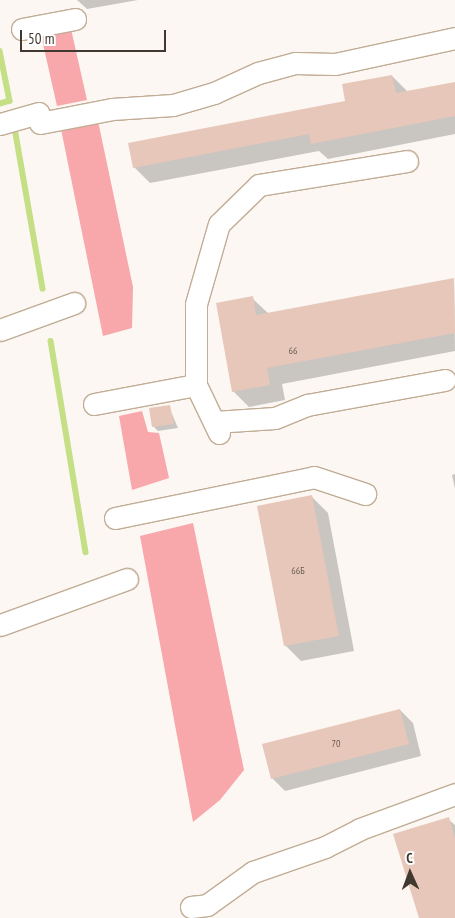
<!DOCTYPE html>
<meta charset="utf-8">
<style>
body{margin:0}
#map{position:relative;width:455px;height:918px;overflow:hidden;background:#fcf7f2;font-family:"PT Sans Narrow",sans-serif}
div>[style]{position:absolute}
.forest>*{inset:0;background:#f8a7aa}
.shadow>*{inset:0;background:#0003}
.stream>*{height:5.5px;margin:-2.75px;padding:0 2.75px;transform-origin:2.75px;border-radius:2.75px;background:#c4df85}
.building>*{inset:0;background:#e7c7ba}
.roads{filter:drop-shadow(1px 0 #c1ac95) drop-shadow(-1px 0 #c1ac95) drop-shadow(0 1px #c1ac95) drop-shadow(0 -1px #c1ac95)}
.minor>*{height:21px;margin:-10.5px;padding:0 10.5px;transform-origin:10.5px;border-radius:10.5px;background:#fff}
span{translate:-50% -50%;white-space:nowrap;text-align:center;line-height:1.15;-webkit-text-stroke:5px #fff;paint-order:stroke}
.number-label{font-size:10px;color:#6a5c52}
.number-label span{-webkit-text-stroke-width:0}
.north{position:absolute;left:385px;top:848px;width:50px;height:50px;-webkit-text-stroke:4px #fff;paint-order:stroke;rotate:358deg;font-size:14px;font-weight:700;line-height:20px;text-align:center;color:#41392f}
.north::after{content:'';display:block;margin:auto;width:18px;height:22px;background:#41392f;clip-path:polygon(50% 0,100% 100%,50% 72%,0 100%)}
.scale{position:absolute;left:20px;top:30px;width:146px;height:22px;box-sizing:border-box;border:2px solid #41392f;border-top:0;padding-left:6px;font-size:15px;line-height:18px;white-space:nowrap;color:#41392f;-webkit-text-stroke:4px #fff;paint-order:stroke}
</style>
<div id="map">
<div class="forest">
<div style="clip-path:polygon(71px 29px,87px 100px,57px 106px,41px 35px)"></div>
<div style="clip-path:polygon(98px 121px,133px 287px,132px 328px,103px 336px,61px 129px)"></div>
<div style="clip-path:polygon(142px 411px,148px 432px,159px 433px,169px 478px,132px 490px,119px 416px)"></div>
<div style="clip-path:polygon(193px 523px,244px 770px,220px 800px,193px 822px,140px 536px)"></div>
</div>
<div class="shadow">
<div style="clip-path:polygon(77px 0,138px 0,87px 9px)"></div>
<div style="clip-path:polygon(392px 76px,408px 92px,455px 83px,455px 134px,328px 159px,319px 151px,150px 183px,134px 167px,347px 102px)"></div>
<div style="clip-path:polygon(454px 279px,455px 351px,282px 384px,285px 400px,249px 407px,233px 391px,252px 298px,269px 314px)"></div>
<div style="clip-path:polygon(169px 407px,178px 428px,158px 431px,154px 427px,151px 409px)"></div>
<div style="clip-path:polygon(455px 474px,455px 489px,452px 475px)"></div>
<div style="clip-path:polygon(312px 497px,328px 513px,354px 651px,301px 661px,285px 645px)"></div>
<div style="clip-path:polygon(400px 710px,413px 723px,421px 756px,285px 791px,272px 778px)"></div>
<div style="clip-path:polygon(448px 819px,455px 825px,455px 918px,420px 918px)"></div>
</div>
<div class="stream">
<div style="left:0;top:51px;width:51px;rotate:78.7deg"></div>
<div style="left:10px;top:101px;width:10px;rotate:163deg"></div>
<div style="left:16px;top:134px;width:157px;rotate:80.1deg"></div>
<div style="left:51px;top:341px;width:214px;rotate:80.6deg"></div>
</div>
<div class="building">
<div style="clip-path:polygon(392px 75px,396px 93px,455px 82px,455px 116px,311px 144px,309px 134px,133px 168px,128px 143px,345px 101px,342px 84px)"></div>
<div style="clip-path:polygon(454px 278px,455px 333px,267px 368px,270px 385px,232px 392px,216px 303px,253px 296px,256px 315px)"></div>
<div style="clip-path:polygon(170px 405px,174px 424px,152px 427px,149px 408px)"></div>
<div style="clip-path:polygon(312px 495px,339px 636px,284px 646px,257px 506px)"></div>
<div style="clip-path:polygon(400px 709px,409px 744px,271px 779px,262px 744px)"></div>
<div style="clip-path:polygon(449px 817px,455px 838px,455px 918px,419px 918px,393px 834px)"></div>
</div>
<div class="roads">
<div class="minor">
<div style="left:22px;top:29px;width:54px;rotate:-10.7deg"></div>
<div style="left:40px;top:123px;width:73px;rotate:-11deg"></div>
<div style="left:112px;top:109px;width:61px;rotate:-3.8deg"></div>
<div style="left:173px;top:105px;width:43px;rotate:-16.3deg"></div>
<div style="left:214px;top:93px;width:48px;rotate:-24.4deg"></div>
<div style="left:258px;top:73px;width:38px;rotate:-15deg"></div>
<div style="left:295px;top:63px;width:40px;rotate:1.4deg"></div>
<div style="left:335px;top:64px;width:123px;rotate:-12.2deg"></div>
<div style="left:0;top:124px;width:40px;rotate:-16deg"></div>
<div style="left:0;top:330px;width:79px;rotate:-20deg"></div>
<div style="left:94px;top:404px;width:104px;rotate:-10.6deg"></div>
<div style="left:214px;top:422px;width:61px;rotate:-3.8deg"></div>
<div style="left:275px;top:418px;width:35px;rotate:-22deg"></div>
<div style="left:307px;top:405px;width:140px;rotate:-10.3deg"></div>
<div style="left:219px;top:433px;width:53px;rotate:-115.6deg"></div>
<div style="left:196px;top:385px;width:81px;rotate:-90deg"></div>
<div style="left:196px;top:304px;width:83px;rotate:-74deg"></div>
<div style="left:219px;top:224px;width:56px;rotate:-44.3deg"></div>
<div style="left:259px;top:185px;width:150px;rotate:-9.2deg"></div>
<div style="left:115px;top:518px;width:203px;rotate:-11.6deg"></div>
<div style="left:314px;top:477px;width:54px;rotate:18.4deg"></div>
<div style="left:0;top:625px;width:135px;rotate:-19.9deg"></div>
<div style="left:191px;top:907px;width:16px;rotate:-7deg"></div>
<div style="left:207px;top:905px;width:57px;rotate:-35.7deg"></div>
<div style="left:253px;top:872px;width:76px;rotate:-19.1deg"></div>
<div style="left:325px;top:847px;width:39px;rotate:-27deg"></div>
<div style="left:360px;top:829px;width:101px;rotate:-20.2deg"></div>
</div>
</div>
<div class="number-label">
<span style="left:293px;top:351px">66</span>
<span style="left:298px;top:571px">66Б</span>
<span style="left:336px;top:744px">70</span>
</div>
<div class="north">С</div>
<div class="scale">50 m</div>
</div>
